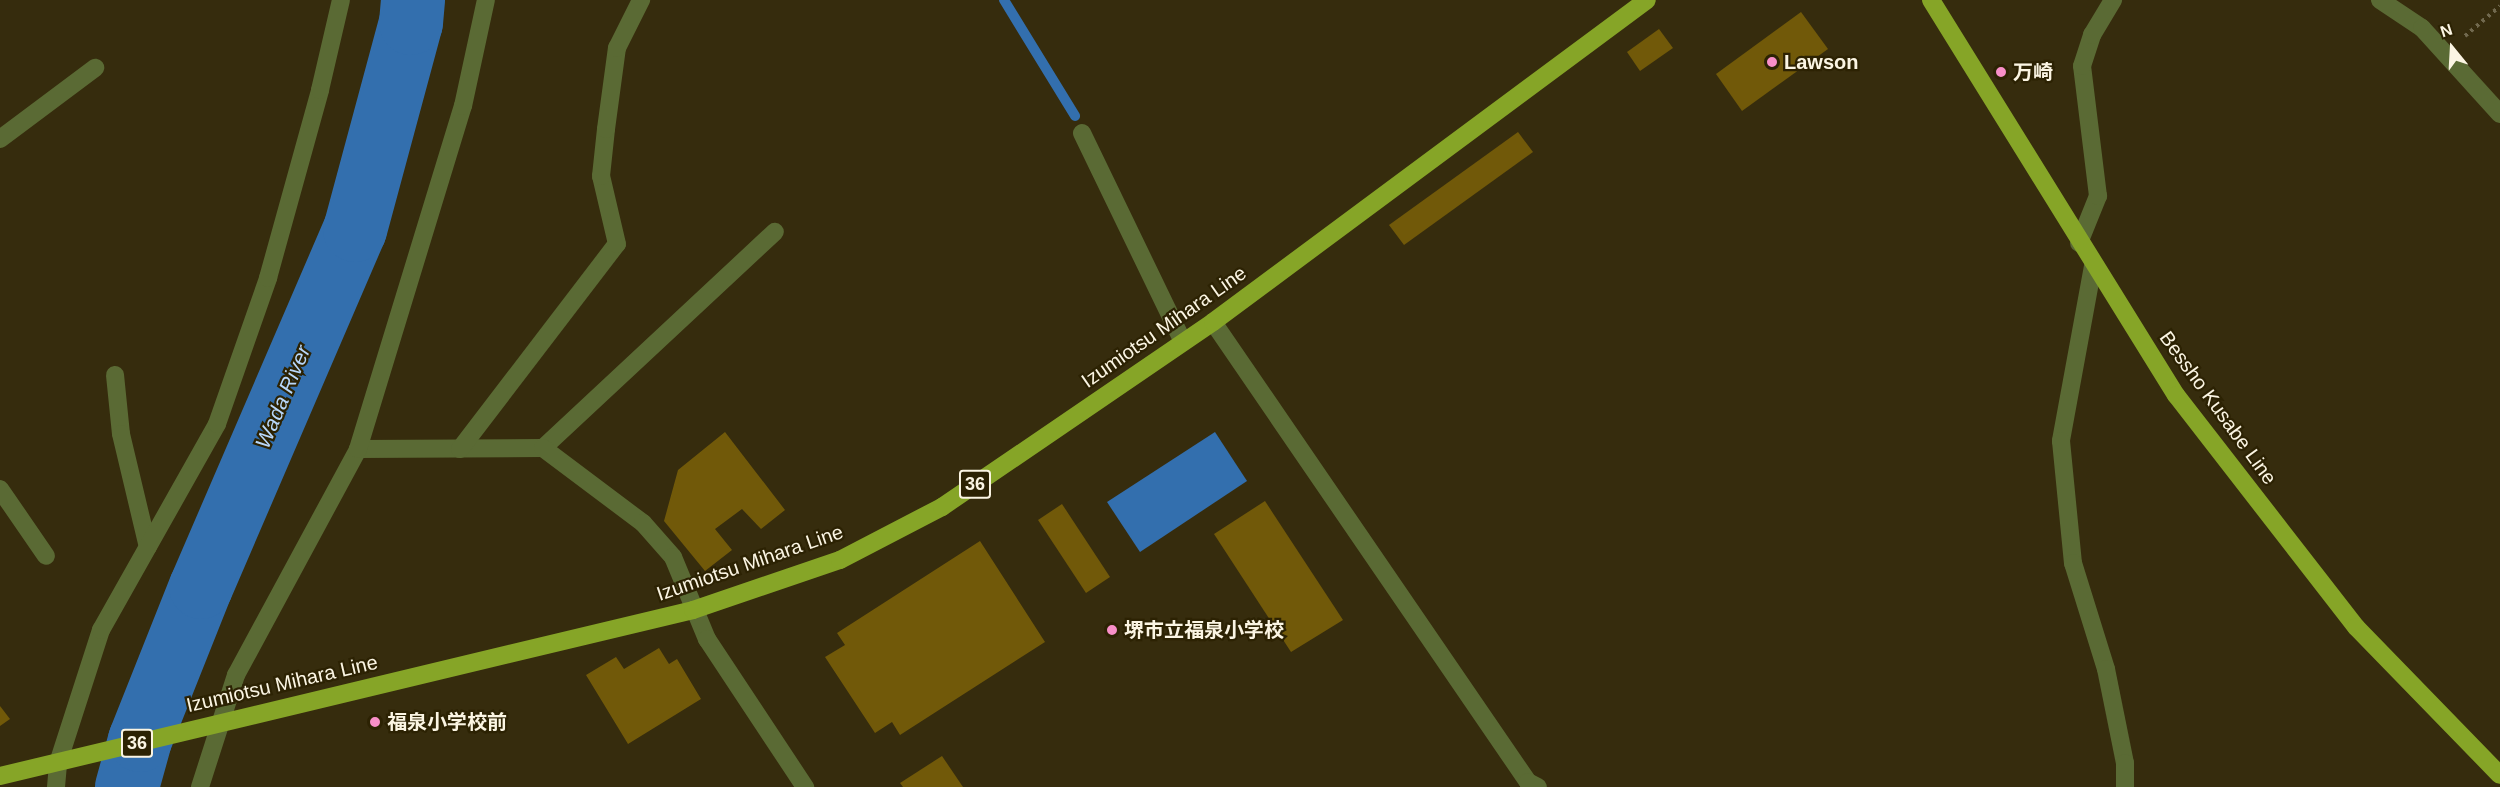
<!DOCTYPE html>
<meta charset="utf-8">
<style>
body{margin:0}
#map{position:relative;width:2500px;height:787px;overflow:hidden;background:#362c0d;font-family:Helvetica,"Noto Sans JP",sans-serif}
div>[style]{position:absolute}
.water>*{inset:0;background:#336fae}
.stream>*{height:10px;margin:-5px;padding:0 5px;transform-origin:5px;border-radius:5px;background:#336fae}
.river>*{height:64px;margin:-32px;padding:0 32px;transform-origin:32px;border-radius:32px;background:#336fae}
.building>*{inset:0;background:#715909}
.path>*{height:4px;margin-top:-2px;transform-origin:0;background:repeating-linear-gradient(90deg,#71694e 0 3px,transparent 0 7.5px)}
.minor>*{height:18px;margin:-9px;padding:0 9px;transform-origin:9px;border-radius:9px;background:#5a6a34}
.major>*{height:18px;margin:-9px;padding:0 9px;transform-origin:9px;border-radius:9px;background:#86a527}
.dots>*{width:16px;height:16px;translate:-50% -50%;box-sizing:border-box;border:3px solid #2c2203;border-radius:50%}
span{translate:-50% -50%;white-space:nowrap;text-align:center;line-height:1.15;-webkit-text-stroke:4.5px #2c2203;paint-order:stroke}
.shield-label span{padding:2px 4px;background:#2c2203;border:2px solid;border-radius:4px;-webkit-text-stroke-width:0}
.shield-label{font-size:18px;color:#fbf5e3;font-weight:700}
.poi-label{font-size:20px;color:#fbf5e3;font-weight:700}
.left{translate:0 -50%;text-align:left}
.street-label{font-size:20px;color:#fbf5e3}
.water-label{font-size:21px;color:#b8d7fa;font-style:italic}
.north{position:absolute;left:2422px;top:18px;width:60px;height:60px;-webkit-text-stroke:4px #2c2203;paint-order:stroke;rotate:342deg;font-size:16px;font-weight:700;line-height:24px;text-align:center;color:#fbf5e3}
.north::after{content:'';display:block;margin:auto;width:21px;height:27px;background:#fbf5e3;clip-path:polygon(50% 0,100% 100%,50% 72%,0 100%)}
</style>
<div id="map">
<div class="water">
<div style="clip-path:polygon(1215px 432px,1247px 481px,1140px 552px,1107px 502px)"></div>
</div>
<div class="stream">
<div style="left:1004px;top:0;width:136px;rotate:58.5deg"></div>
</div>
<div class="river">
<div style="left:127px;top:787px;width:49px;rotate:-74.5deg"></div>
<div style="left:140px;top:740px;width:165px;rotate:-68.3deg"></div>
<div style="left:201px;top:587px;width:389px;rotate:-66.7deg"></div>
<div style="left:355px;top:230px;width:214px;rotate:-74.9deg"></div>
<div style="left:411px;top:23px;width:23px;rotate:-85deg"></div>
</div>
<div class="building">
<div style="clip-path:polygon(1801px 12px,1828px 49px,1742px 111px,1716px 74px)"></div>
<div style="clip-path:polygon(1659px 29px,1673px 48px,1640px 71px,1627px 52px)"></div>
<div style="clip-path:polygon(1518px 132px,1533px 152px,1404px 245px,1389px 225px)"></div>
<div style="clip-path:polygon(725px 432px,785px 510px,761px 529px,742px 509px,715px 529px,732px 550px,705px 571px,664px 521px,678px 470px)"></div>
<div style="clip-path:polygon(1265px 501px,1343px 620px,1291px 652px,1214px 534px)"></div>
<div style="clip-path:polygon(1062px 504px,1110px 577px,1086px 593px,1038px 520px)"></div>
<div style="clip-path:polygon(980px 541px,1045px 642px,900px 735px,892px 722px,875px 733px,825px 657px,845px 645px,837px 633px)"></div>
<div style="clip-path:polygon(659px 648px,669px 664px,677px 659px,701px 699px,628px 744px,586px 675px,616px 657px,624px 669px)"></div>
<div style="clip-path:polygon(0 706px,10px 719px,0 726px)"></div>
<div style="clip-path:polygon(942px 756px,963px 787px,903px 787px,900px 783px)"></div>
</div>
<div class="path">
<div style="left:2465px;top:36px;width:46px;rotate:-40.6deg"></div>
</div>
<div class="minor">
<div style="left:2380px;top:0;width:50px;rotate:33.7deg"></div>
<div style="left:2422px;top:28px;width:116px;rotate:47.8deg"></div>
<div style="left:1082px;top:133px;width:232px;rotate:64.2deg"></div>
<div style="left:0;top:139px;width:119px;rotate:-36.8deg"></div>
<div style="left:2079px;top:243px;width:51px;rotate:-68deg"></div>
<div style="left:2098px;top:196px;width:131px;rotate:-97deg"></div>
<div style="left:2082px;top:66px;width:33px;rotate:-72deg"></div>
<div style="left:2092px;top:35px;width:41px;rotate:-59deg"></div>
<div style="left:2093px;top:266px;width:178px;rotate:100.4deg"></div>
<div style="left:2061px;top:441px;width:123px;rotate:84.4deg"></div>
<div style="left:2073px;top:563px;width:111px;rotate:72.7deg"></div>
<div style="left:2106px;top:669px;width:96px;rotate:78.6deg"></div>
<div style="left:2125px;top:763px;width:24px;rotate:90deg"></div>
<div style="left:1213px;top:322px;width:558px;rotate:55.6deg"></div>
<div style="left:1528px;top:782px;width:11px;rotate:27deg"></div>
<div style="left:115px;top:375px;width:59px;rotate:84.2deg"></div>
<div style="left:121px;top:434px;width:116px;rotate:76.6deg"></div>
<div style="left:543px;top:448px;width:317px;rotate:-43deg"></div>
<div style="left:358px;top:449px;width:185px;rotate:-0.3deg"></div>
<div style="left:543px;top:448px;width:125px;rotate:36.9deg"></div>
<div style="left:643px;top:523px;width:45px;rotate:48.6deg"></div>
<div style="left:673px;top:557px;width:89px;rotate:67.5deg"></div>
<div style="left:707px;top:639px;width:178px;rotate:56.5deg"></div>
<div style="left:460px;top:449px;width:258px;rotate:-52.6deg"></div>
<div style="left:617px;top:244px;width:70px;rotate:-103.2deg"></div>
<div style="left:601px;top:176px;width:47px;rotate:-83.9deg"></div>
<div style="left:606px;top:129px;width:82px;rotate:-82.3deg"></div>
<div style="left:617px;top:48px;width:54px;rotate:-63.4deg"></div>
<div style="left:0;top:489px;width:81px;rotate:55.5deg"></div>
<div style="left:56px;top:787px;width:24px;rotate:-85deg"></div>
<div style="left:58px;top:763px;width:140px;rotate:-72.1deg"></div>
<div style="left:101px;top:630px;width:236px;rotate:-60.6deg"></div>
<div style="left:217px;top:424px;width:155px;rotate:-70.7deg"></div>
<div style="left:268px;top:278px;width:195px;rotate:-74.5deg"></div>
<div style="left:320px;top:90px;width:92px;rotate:-76.9deg"></div>
<div style="left:200px;top:787px;width:118px;rotate:-72.2deg"></div>
<div style="left:236px;top:675px;width:257px;rotate:-61.6deg"></div>
<div style="left:358px;top:449px;width:359px;rotate:-73deg"></div>
<div style="left:463px;top:106px;width:108px;rotate:-77.8deg"></div>
</div>
<div class="major">
<div style="left:1931px;top:0;width:465px;rotate:58.2deg"></div>
<div style="left:2176px;top:395px;width:294px;rotate:52.2deg"></div>
<div style="left:2356px;top:627px;width:206px;rotate:45.8deg"></div>
<div style="left:0;top:776px;width:713px;rotate:-13.47deg"></div>
<div style="left:693px;top:610px;width:155px;rotate:-18.8deg"></div>
<div style="left:840px;top:560px;width:115px;rotate:-27.5deg"></div>
<div style="left:942px;top:507px;width:328px;rotate:-34.3deg"></div>
<div style="left:1213px;top:322px;width:540px;rotate:-36.57deg"></div>
</div>
<div class="dots">
<div style="left:1772px;top:62px;background:#f98fc8"></div>
<div style="left:2001px;top:72px;background:#f98fc8"></div>
<div style="left:1112px;top:630px;background:#f98fc8"></div>
<div style="left:375px;top:722px;background:#f98fc8"></div>
</div>
<div class="shield-label">
<span style="left:975px;top:484px">36</span>
<span style="left:137px;top:743px">36</span>
</div>
<div class="poi-label">
<span class="left" style="left:1784px;top:62px">Lawson</span>
<span class="left" style="left:2013px;top:72px">万崎</span>
<span class="left" style="left:1124px;top:630px">堺市立福泉小学校</span>
<span class="left" style="left:387px;top:722px">福泉小学校前</span>
</div>
<div class="street-label">
<span style="left:1164px;top:327px;rotate:-35deg">Izumiotsu Mihara Line</span>
<span style="left:2218px;top:408px;rotate:54deg">Bessho Kusabe Line</span>
<span style="left:750px;top:563px;rotate:-19deg">Izumiotsu Mihara Line</span>
<span style="left:282px;top:684px;rotate:-13deg">Izumiotsu Mihara Line</span>
</div>
<div class="water-label">
<span style="left:283px;top:397px;rotate:-67deg">Wada River</span>
</div>
<div class="north">N</div>
</div>
